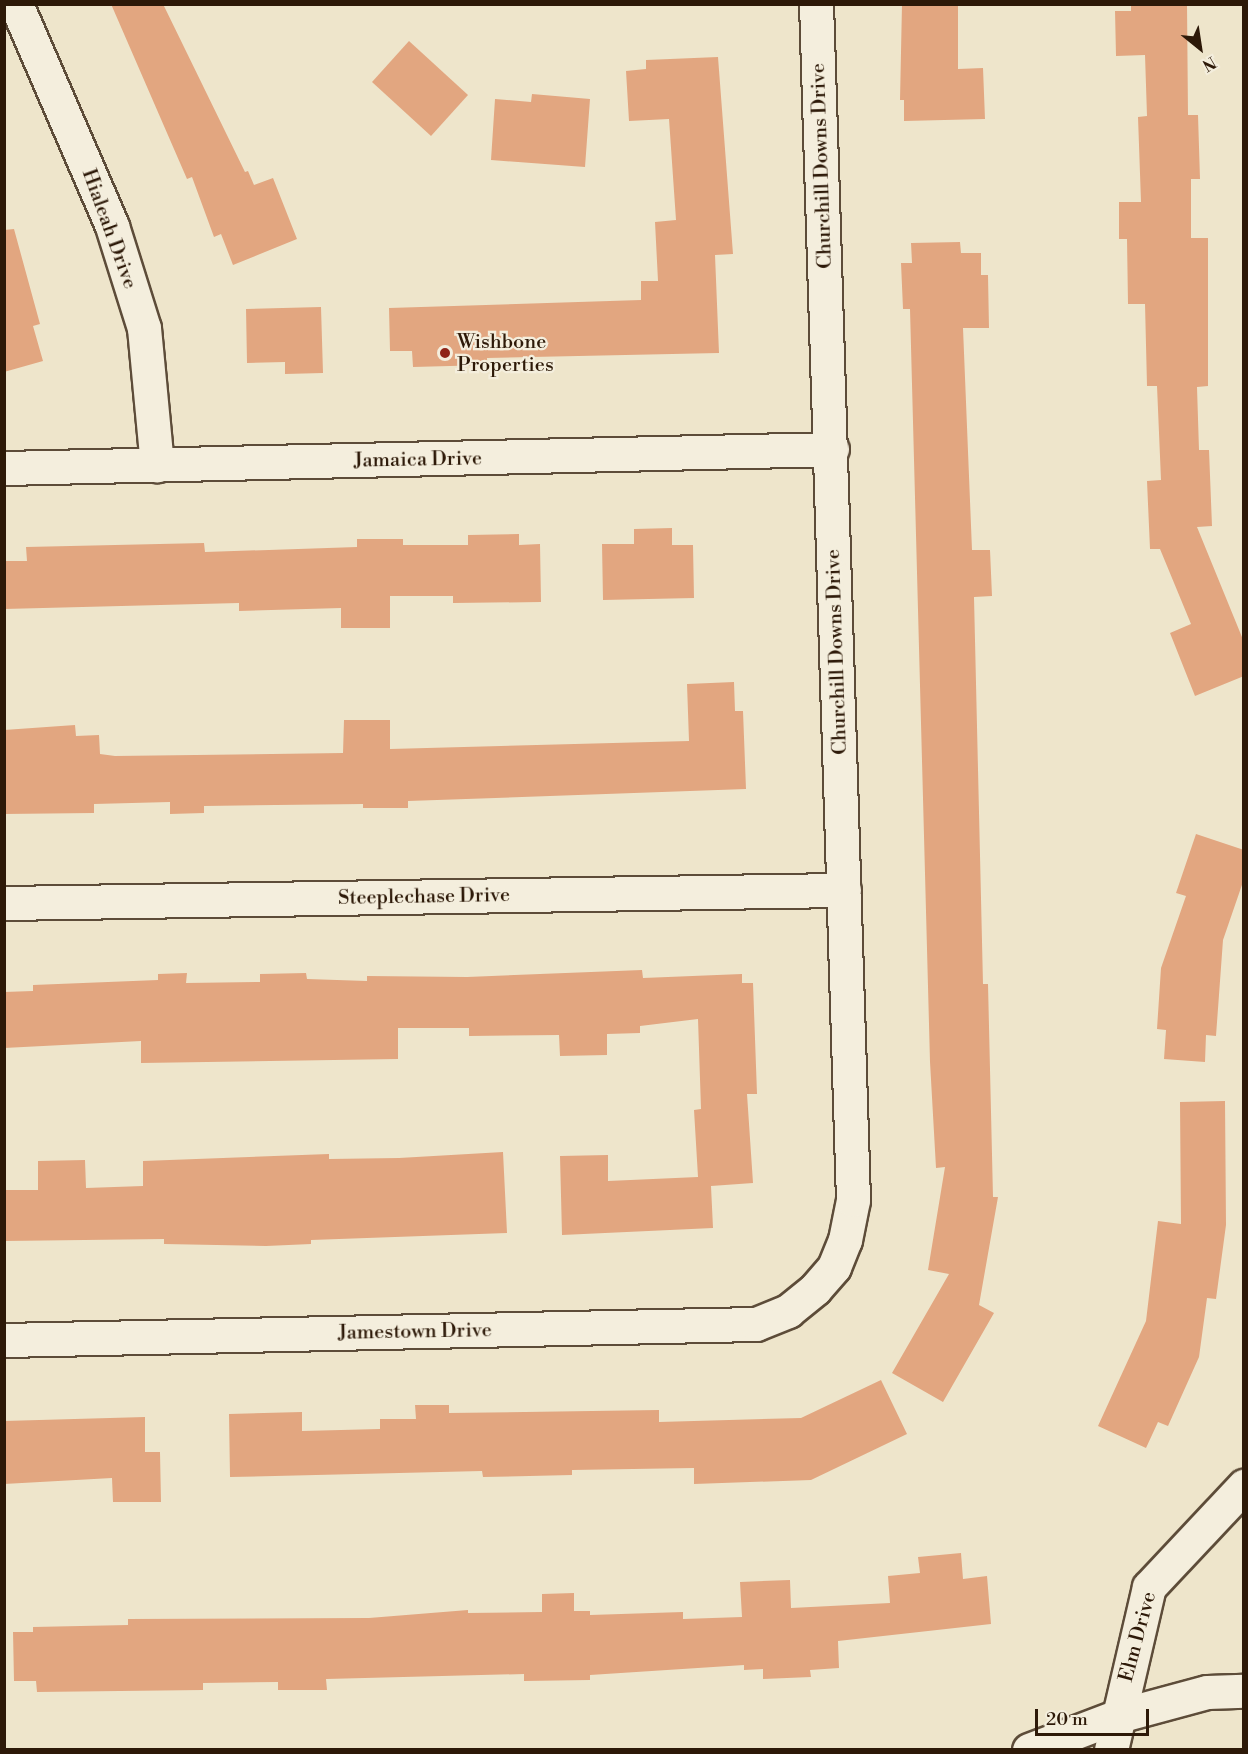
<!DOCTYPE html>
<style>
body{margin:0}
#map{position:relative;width:1248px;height:1754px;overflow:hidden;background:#eee5cb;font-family:"Libre Bodoni",serif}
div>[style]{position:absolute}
.building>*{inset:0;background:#e2a680}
.roads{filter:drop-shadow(2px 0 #5d4c39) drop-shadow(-2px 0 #5d4c39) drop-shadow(0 2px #5d4c39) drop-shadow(0 -2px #5d4c39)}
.minor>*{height:33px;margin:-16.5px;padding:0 16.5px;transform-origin:16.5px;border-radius:16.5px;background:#f4eedd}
.dots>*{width:16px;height:16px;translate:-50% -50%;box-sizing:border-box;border:3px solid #f4eedd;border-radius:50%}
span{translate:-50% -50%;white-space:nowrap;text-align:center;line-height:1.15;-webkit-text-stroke:4.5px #f4eedd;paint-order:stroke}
.street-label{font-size:20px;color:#2d1908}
.poi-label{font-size:20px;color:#2d1908}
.left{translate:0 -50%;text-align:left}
.frame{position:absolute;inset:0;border:6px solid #2d1908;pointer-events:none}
.north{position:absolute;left:1170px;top:18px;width:60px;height:60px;-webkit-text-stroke:4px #f4eedd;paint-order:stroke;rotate:150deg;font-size:16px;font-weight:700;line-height:24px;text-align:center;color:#2d1908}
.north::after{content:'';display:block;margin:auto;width:21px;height:27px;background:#2d1908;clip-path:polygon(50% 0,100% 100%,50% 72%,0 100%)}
.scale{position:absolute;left:1035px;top:1709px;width:114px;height:27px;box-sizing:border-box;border:3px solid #2d1908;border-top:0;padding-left:8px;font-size:18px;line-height:21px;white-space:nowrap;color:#2d1908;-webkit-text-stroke:4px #f4eedd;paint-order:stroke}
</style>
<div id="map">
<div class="building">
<div style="clip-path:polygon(111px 4px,163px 4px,245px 172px,248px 171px,254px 185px,273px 178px,297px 239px,233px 265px,221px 234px,214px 237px,192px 177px,187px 179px)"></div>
<div style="clip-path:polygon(902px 4px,958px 4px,958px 69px,983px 68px,985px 119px,904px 121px,904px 100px,900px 100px)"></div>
<div style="clip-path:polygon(1131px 4px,1187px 4px,1188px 115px,1198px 115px,1200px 179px,1191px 179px,1191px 238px,1208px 238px,1208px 386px,1197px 387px,1199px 450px,1209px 450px,1212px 526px,1197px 527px,1244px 642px,1244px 676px,1195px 696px,1170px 633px,1191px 624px,1160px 549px,1150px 549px,1147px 481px,1161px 480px,1157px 386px,1147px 386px,1145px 304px,1128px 304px,1127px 239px,1119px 239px,1119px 202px,1141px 202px,1138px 117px,1147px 116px,1145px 55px,1116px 56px,1115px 11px,1131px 11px)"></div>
<div style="clip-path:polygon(409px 41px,468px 95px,431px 136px,372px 82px)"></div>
<div style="clip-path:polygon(718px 57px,733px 254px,715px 255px,719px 353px,487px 358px,487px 365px,413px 367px,412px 351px,390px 351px,389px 308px,641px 300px,641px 281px,658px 281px,655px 222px,676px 220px,669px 119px,629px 121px,626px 71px,646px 69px,646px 60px)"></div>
<div style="clip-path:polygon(532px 94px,590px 99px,585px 167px,491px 160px,495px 99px,531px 102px)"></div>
<div style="clip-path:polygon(14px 229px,40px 324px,33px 326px,43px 361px,4px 372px,4px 230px)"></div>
<div style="clip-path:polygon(960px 242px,961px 253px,981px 253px,981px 275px,988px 275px,989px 328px,963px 328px,972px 550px,990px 550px,992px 596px,974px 597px,983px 984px,988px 984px,993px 1197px,998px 1197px,979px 1305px,994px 1313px,943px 1402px,892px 1373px,949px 1274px,928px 1270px,945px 1167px,936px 1168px,930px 1062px,910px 309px,903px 309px,901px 263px,912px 263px,911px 243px)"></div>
<div style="clip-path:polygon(321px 307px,323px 373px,285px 374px,285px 362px,247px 363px,246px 309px)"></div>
<div style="clip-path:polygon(672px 528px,672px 545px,693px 545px,694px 598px,603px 600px,602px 544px,634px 544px,634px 529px)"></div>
<div style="clip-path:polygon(519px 534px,519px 545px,540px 544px,541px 602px,453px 603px,453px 596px,390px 596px,390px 628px,341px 628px,341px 608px,239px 611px,239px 603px,4px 609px,4px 561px,27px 561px,26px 547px,204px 543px,205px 552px,357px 547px,357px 539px,403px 539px,403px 545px,468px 545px,468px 535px)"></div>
<div style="clip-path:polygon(734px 682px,735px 711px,743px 711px,746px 789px,408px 801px,408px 808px,363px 808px,363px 804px,204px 806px,204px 813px,170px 814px,170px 802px,94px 804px,94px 813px,4px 814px,4px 730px,75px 725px,76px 736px,99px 735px,100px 754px,115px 756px,343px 753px,344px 720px,390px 720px,390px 749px,689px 741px,687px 684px)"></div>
<div style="clip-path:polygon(1196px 834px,1244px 850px,1244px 879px,1223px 940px,1216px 1036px,1206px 1035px,1205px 1062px,1164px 1059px,1166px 1030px,1157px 1029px,1161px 968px,1186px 896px,1176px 893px)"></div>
<div style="clip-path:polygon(642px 970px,643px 978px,742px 974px,742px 983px,753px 983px,757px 1094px,747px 1094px,753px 1183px,711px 1186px,713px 1228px,562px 1235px,560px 1156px,608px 1155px,608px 1181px,698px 1177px,694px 1110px,701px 1109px,698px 1019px,640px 1026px,640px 1033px,607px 1034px,607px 1055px,560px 1056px,559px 1035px,469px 1036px,469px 1028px,398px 1028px,398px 1059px,141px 1063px,141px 1041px,4px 1048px,4px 992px,33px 991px,33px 985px,158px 980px,158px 974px,187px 973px,186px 983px,260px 982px,260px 974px,306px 973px,307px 979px,367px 981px,367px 976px,467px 977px)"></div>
<div style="clip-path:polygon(1225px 1101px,1226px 1225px,1216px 1299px,1207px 1298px,1199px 1357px,1168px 1426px,1158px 1422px,1146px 1448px,1098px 1426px,1146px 1321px,1158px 1221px,1181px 1224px,1180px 1102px)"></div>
<div style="clip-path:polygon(503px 1152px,507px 1233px,311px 1240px,311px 1244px,266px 1246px,164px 1244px,164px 1239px,4px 1241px,4px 1190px,38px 1190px,38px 1161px,85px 1160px,86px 1188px,143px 1186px,143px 1161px,329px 1154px,329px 1159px,399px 1158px)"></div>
<div style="clip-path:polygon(881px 1380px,907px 1434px,811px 1480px,694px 1484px,694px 1468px,572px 1470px,572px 1475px,483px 1477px,482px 1471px,230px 1477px,229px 1414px,302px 1412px,302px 1431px,380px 1429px,380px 1419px,416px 1419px,415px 1405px,449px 1405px,449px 1413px,659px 1410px,659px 1422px,801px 1418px)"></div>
<div style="clip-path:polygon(145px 1417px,145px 1452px,160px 1452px,161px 1502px,113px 1502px,112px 1478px,4px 1484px,4px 1421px)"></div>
<div style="clip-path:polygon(961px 1553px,963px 1579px,987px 1576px,991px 1624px,838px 1641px,839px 1668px,810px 1670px,811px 1677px,763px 1679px,763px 1669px,744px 1670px,744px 1665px,590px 1675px,590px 1680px,524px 1681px,524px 1674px,326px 1679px,327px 1690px,278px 1690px,278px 1682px,203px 1683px,203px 1690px,37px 1692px,36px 1681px,14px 1681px,13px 1632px,33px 1632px,33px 1627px,128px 1625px,128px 1619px,369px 1618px,468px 1610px,468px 1613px,542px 1612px,542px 1594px,574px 1593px,574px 1611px,590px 1611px,590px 1615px,683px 1612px,683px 1619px,742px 1617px,740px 1582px,790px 1580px,791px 1608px,890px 1603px,888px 1576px,920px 1573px,918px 1557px)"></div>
</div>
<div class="roads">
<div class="minor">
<div style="left:16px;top:4px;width:242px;rotate:66.6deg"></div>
<div style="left:112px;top:226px;width:107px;rotate:72.6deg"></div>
<div style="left:144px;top:328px;width:138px;rotate:84.6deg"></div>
<div style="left:4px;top:468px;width:828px;rotate:-1.31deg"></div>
<div style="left:4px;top:903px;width:840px;rotate:-0.89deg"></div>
<div style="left:4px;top:1340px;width:752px;rotate:-1.22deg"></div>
<div style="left:756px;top:1324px;width:35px;rotate:-22deg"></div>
<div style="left:788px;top:1311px;width:35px;rotate:-39deg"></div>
<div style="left:815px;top:1289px;width:29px;rotate:-49deg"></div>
<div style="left:834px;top:1267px;width:29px;rotate:-68deg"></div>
<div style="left:845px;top:1240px;width:41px;rotate:-78.7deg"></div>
<div style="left:853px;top:1200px;width:1197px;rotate:-91.77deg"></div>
<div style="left:1029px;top:1750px;width:95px;rotate:-20.9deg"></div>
<div style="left:1118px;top:1716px;width:92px;rotate:-15.1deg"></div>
<div style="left:1207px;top:1692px;width:37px;rotate:-2deg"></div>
<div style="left:1111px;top:1750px;width:167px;rotate:-76.9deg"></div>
<div style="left:1149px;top:1587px;width:139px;rotate:-46.8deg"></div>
</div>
</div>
<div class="dots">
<div style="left:445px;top:353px;background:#8f2418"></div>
</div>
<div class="street-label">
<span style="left:822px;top:166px;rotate:-92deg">Churchill Downs Drive</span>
<span style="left:109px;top:229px;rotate:70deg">Hialeah Drive</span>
<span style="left:418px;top:460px;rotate:-1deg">Jamaica Drive</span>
<span style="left:837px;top:652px;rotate:-92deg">Churchill Downs Drive</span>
<span style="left:424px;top:897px;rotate:-1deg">Steeplechase Drive</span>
<span style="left:415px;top:1332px;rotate:-1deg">Jamestown Drive</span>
<span style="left:1138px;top:1637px;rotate:-75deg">Elm Drive</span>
</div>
<div class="poi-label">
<span class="left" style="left:457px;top:354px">Wishbone<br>Properties</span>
</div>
<div class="frame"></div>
<div class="north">N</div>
<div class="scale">20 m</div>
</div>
